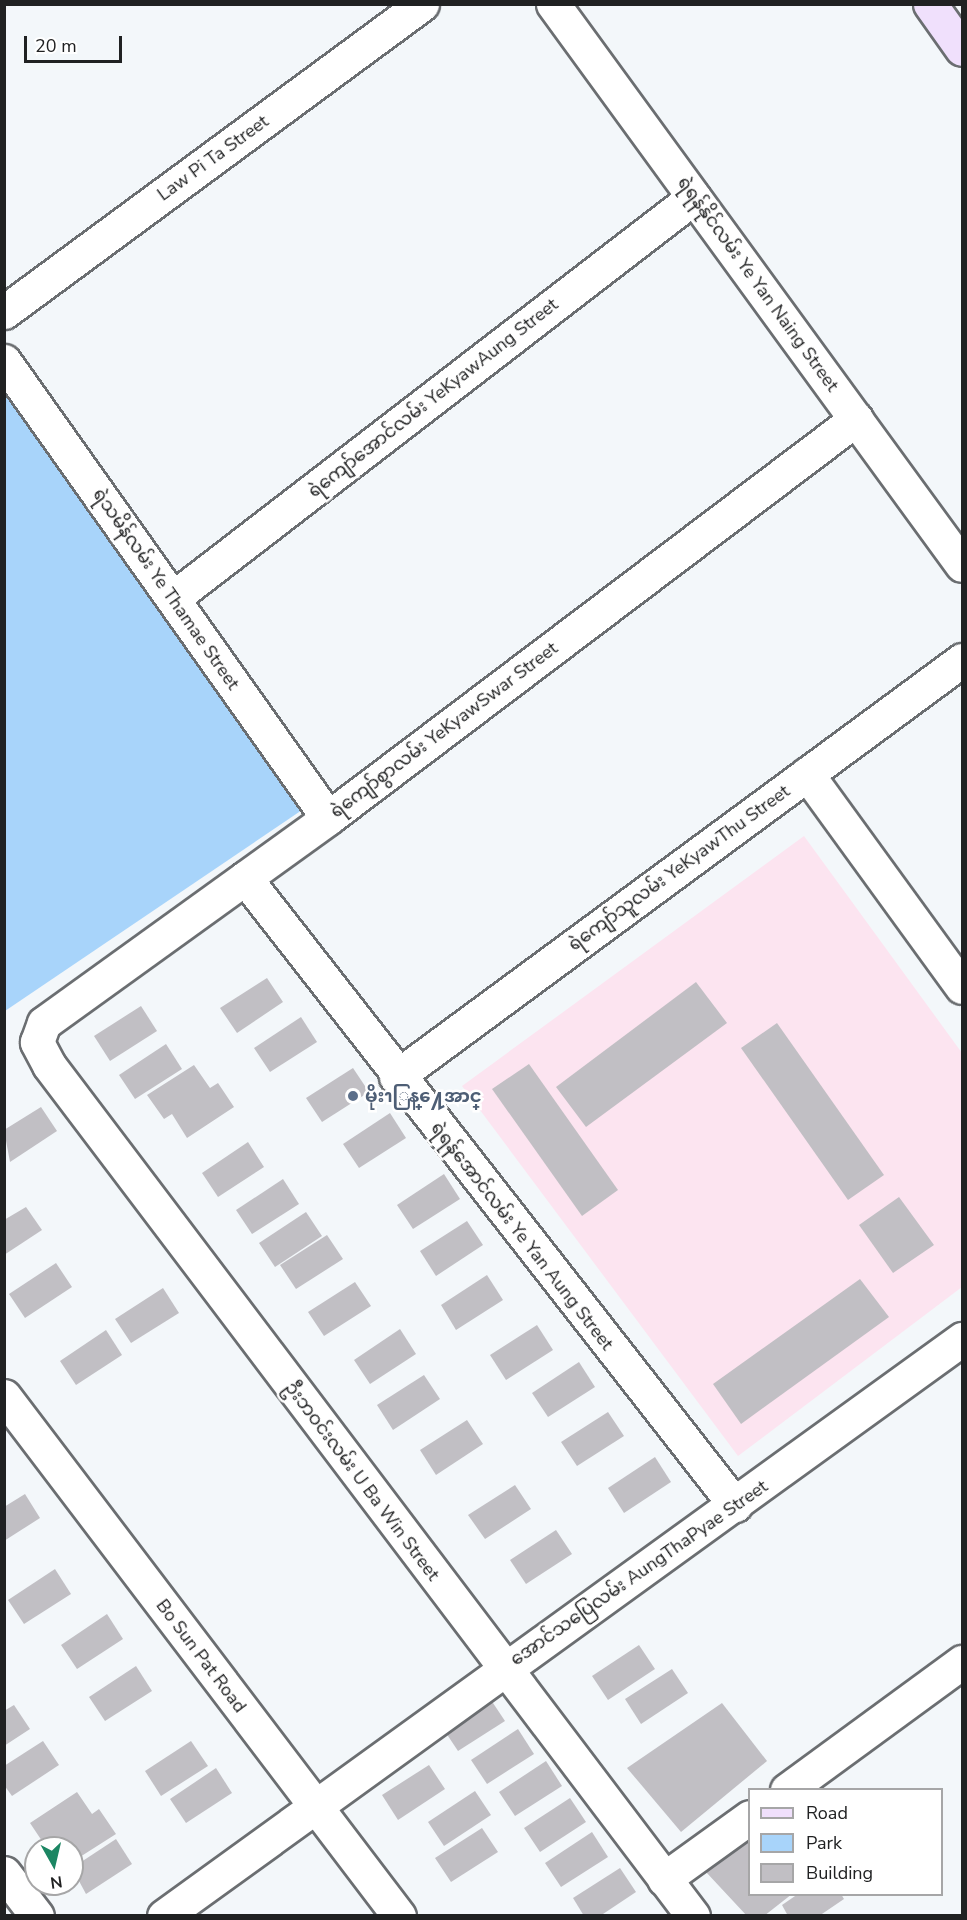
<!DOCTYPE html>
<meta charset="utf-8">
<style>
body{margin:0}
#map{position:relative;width:967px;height:1920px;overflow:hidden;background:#f3f7fa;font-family:"Nunito Sans","Noto Sans Myanmar",sans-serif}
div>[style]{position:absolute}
.education>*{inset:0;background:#fce4f0}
.green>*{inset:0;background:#a8d4fa}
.building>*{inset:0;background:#c1bfc4}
.roads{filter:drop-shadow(2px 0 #6b6e71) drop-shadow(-2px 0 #6b6e71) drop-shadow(0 2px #6b6e71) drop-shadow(0 -2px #6b6e71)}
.minor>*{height:33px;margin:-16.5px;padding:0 16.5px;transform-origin:16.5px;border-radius:16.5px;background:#fff}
.major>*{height:33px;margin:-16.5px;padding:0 16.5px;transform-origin:16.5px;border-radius:16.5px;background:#f0e0fc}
.dots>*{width:16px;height:16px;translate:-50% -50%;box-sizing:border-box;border:3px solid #fff;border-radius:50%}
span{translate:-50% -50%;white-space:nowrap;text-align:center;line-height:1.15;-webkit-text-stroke:5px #fff;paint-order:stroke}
.street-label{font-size:18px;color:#202122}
.service-label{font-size:18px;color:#4e5e75;font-weight:700}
.left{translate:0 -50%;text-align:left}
.frame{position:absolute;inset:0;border:6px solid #202122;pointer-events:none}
.legend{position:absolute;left:748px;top:1788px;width:195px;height:108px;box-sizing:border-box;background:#fff;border:2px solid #a6a6a7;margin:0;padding:8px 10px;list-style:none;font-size:18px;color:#202122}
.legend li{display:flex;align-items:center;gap:12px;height:30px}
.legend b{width:30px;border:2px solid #a6a6a7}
.north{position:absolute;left:24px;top:1836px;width:60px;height:60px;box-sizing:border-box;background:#fff;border:2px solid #a6a6a7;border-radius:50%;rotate:172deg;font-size:16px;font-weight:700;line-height:24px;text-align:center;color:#202122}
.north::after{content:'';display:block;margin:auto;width:21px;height:27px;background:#1c8663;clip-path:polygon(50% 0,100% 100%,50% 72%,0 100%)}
.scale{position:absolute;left:24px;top:36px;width:98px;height:27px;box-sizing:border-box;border:3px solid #202122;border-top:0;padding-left:8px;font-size:18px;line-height:21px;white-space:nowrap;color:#202122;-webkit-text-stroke:4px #fff;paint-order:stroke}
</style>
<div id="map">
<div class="education">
<div style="clip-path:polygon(804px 836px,962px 1053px,962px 1287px,738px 1456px,462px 1086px)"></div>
</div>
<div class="green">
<div style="clip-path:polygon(4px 389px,305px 808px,5px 1011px,4px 1011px)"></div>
</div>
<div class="building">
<div style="clip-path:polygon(267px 978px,283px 1002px,237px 1033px,220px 1008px)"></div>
<div style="clip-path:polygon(696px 982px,727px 1023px,586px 1127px,556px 1087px)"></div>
<div style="clip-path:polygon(141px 1006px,157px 1031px,110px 1061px,94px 1036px)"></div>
<div style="clip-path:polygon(301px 1017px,317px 1042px,270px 1072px,254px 1048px)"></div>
<div style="clip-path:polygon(777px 1023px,884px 1175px,848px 1200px,741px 1048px)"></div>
<div style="clip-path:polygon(166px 1044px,182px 1069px,135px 1099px,119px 1075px)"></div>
<div style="clip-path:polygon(529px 1064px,618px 1190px,582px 1216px,492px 1089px)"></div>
<div style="clip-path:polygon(194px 1065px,210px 1088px,218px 1083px,234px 1107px,187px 1138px,172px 1114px,164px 1119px,147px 1095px)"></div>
<div style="clip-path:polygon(353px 1068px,369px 1092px,322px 1122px,306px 1098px)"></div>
<div style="clip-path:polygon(41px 1107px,57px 1131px,10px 1162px,4px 1130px)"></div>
<div style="clip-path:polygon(390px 1113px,406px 1138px,359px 1168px,343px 1144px)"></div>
<div style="clip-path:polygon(248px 1142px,264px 1167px,218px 1197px,202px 1173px)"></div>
<div style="clip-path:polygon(444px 1174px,460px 1199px,413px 1229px,397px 1205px)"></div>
<div style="clip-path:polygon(283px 1179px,299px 1204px,252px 1234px,236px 1210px)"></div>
<div style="clip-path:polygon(899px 1197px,934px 1245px,893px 1273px,859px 1225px)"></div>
<div style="clip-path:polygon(26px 1207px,42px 1230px,4px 1255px,4px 1220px)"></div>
<div style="clip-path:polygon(306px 1212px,322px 1236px,275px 1267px,259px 1243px)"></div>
<div style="clip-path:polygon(467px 1221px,483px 1245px,436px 1276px,420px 1251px)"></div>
<div style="clip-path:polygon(327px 1235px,343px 1259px,296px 1289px,280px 1265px)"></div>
<div style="clip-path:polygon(56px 1263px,72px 1287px,25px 1318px,9px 1294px)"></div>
<div style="clip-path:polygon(487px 1275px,503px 1300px,456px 1330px,441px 1305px)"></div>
<div style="clip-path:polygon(860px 1279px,889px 1317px,741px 1424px,713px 1384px)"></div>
<div style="clip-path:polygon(355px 1282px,371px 1306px,324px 1336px,308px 1312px)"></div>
<div style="clip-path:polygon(163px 1288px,179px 1313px,131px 1343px,115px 1319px)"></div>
<div style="clip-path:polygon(537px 1325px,553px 1350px,506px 1380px,490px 1355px)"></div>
<div style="clip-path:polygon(400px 1329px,416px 1354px,370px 1384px,354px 1360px)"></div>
<div style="clip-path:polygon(106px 1330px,122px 1355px,76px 1385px,60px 1361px)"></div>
<div style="clip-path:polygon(579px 1362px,595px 1387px,548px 1417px,532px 1393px)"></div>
<div style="clip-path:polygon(424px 1375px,440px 1399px,393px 1430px,377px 1405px)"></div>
<div style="clip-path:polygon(608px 1412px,624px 1436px,577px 1466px,561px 1442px)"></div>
<div style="clip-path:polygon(467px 1420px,483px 1444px,436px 1475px,420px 1450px)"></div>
<div style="clip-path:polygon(655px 1457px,671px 1482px,624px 1513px,608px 1488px)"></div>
<div style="clip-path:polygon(515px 1485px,531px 1509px,485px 1539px,468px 1515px)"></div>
<div style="clip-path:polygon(25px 1494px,40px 1518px,4px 1541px,4px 1507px)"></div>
<div style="clip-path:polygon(556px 1530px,572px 1554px,526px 1584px,510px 1560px)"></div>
<div style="clip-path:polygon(55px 1569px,71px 1594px,24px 1624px,8px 1600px)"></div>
<div style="clip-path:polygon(107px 1614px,123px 1639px,77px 1669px,61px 1645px)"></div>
<div style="clip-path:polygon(639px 1645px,655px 1669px,608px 1700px,592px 1676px)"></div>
<div style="clip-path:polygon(136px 1666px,152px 1691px,105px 1721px,89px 1697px)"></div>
<div style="clip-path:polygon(672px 1669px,688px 1693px,641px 1724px,625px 1699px)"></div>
<div style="clip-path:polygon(489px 1697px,505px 1721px,458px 1751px,442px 1727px)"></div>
<div style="clip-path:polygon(722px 1703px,767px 1761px,681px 1832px,627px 1768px)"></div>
<div style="clip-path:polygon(14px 1705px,30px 1729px,4px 1746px,4px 1711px)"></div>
<div style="clip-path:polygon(518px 1729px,534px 1754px,487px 1784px,471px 1760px)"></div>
<div style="clip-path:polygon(43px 1741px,59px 1765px,12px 1796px,4px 1785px,4px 1766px)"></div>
<div style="clip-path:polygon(191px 1741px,208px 1766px,161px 1796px,145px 1771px)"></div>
<div style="clip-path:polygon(546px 1761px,562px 1786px,515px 1816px,499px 1792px)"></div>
<div style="clip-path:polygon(429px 1765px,445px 1789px,398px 1820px,382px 1795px)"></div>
<div style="clip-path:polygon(216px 1768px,232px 1793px,186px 1823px,170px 1799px)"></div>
<div style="clip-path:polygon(475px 1791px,491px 1815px,444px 1846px,428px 1822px)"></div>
<div style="clip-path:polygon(77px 1792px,92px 1814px,99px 1809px,116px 1834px,72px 1862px,72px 1848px,58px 1848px,54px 1842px,46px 1847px,30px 1823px)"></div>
<div style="clip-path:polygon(570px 1798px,586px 1822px,540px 1852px,524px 1828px)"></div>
<div style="clip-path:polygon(482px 1828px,498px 1852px,451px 1882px,435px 1858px)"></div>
<div style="clip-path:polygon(592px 1832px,608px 1857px,561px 1887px,545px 1863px)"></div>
<div style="clip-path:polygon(750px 1838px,750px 1894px,792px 1894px,764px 1916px,747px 1916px,706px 1872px)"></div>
<div style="clip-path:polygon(116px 1839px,132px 1864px,86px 1894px,72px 1868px)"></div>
<div style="clip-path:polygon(620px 1868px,636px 1892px,600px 1916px,584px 1916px,573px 1898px)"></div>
<div style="clip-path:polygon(798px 1894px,841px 1894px,844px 1899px,819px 1916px,788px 1916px,782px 1905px)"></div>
</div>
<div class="roads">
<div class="minor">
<div style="left:553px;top:4px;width:694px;rotate:53.91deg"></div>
<div style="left:4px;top:312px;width:519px;rotate:-36.38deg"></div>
<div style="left:4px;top:361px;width:560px;rotate:54.66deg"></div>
<div style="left:173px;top:598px;width:657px;rotate:-37.58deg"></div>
<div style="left:807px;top:774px;width:263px;rotate:54deg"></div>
<div style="left:245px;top:878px;width:796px;rotate:51.99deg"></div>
<div style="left:396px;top:1077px;width:703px;rotate:-36.38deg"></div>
<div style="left:4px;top:1396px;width:653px;rotate:52.78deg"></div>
<div style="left:787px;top:1790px;width:217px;rotate:-36.2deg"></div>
<div style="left:4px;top:1873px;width:54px;rotate:52.5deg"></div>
<div style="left:664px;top:1879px;width:106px;rotate:-35.8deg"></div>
<div style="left:164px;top:1916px;width:985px;rotate:-35.87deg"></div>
<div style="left:693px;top:1916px;width:1067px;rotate:-127.12deg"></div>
<div style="left:49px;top:1065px;width:26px;rotate:-118deg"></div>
<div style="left:37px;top:1042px;width:20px;rotate:-70deg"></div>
<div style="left:44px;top:1023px;width:350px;rotate:-35.8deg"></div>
<div style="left:328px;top:818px;width:662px;rotate:-37.08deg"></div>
</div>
<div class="major">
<div style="left:930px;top:4px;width:55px;rotate:54.6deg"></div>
</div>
</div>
<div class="dots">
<div style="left:353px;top:1096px;background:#5c6f8a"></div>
</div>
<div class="street-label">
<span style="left:213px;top:158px;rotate:-36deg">Law Pi Ta Street</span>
<span style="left:758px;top:284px;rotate:54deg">ရဲရန်နိုင်လမ်း Ye Yan Naing Street</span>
<span style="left:433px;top:398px;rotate:-38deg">ရဲကျော်အောင်လမ်း YeKyawAung Street</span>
<span style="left:166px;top:589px;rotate:55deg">ရဲသမိန်လမ်း Ye Thamae Street</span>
<span style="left:444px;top:730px;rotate:-37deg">ရဲကျော်စွာလမ်း YeKyawSwar Street</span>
<span style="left:679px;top:868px;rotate:-36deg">ရဲကျော်သူလမ်း YeKyawThu Street</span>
<span style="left:522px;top:1236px;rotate:52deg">ရဲရန်အောင်လမ်း Ye Yan Aung Street</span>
<span style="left:362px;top:1481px;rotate:53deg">ဦးဘဝင်းလမ်း U Ba Win Street</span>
<span style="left:639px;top:1573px;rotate:-35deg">အောင်သပြေလမ်း AungThaPyae Street</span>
<span style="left:201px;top:1656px;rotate:53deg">Bo Sun Pat Road</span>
</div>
<div class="service-label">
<span class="left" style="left:365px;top:1096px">မိုးၫြန္႔ေအာင္</span>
</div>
<div class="frame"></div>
<ul class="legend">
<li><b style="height:8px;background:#f0e0fc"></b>Road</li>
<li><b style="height:16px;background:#a8d4fa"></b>Park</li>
<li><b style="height:16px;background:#c1bfc4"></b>Building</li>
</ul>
<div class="north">N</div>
<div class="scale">20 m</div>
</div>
